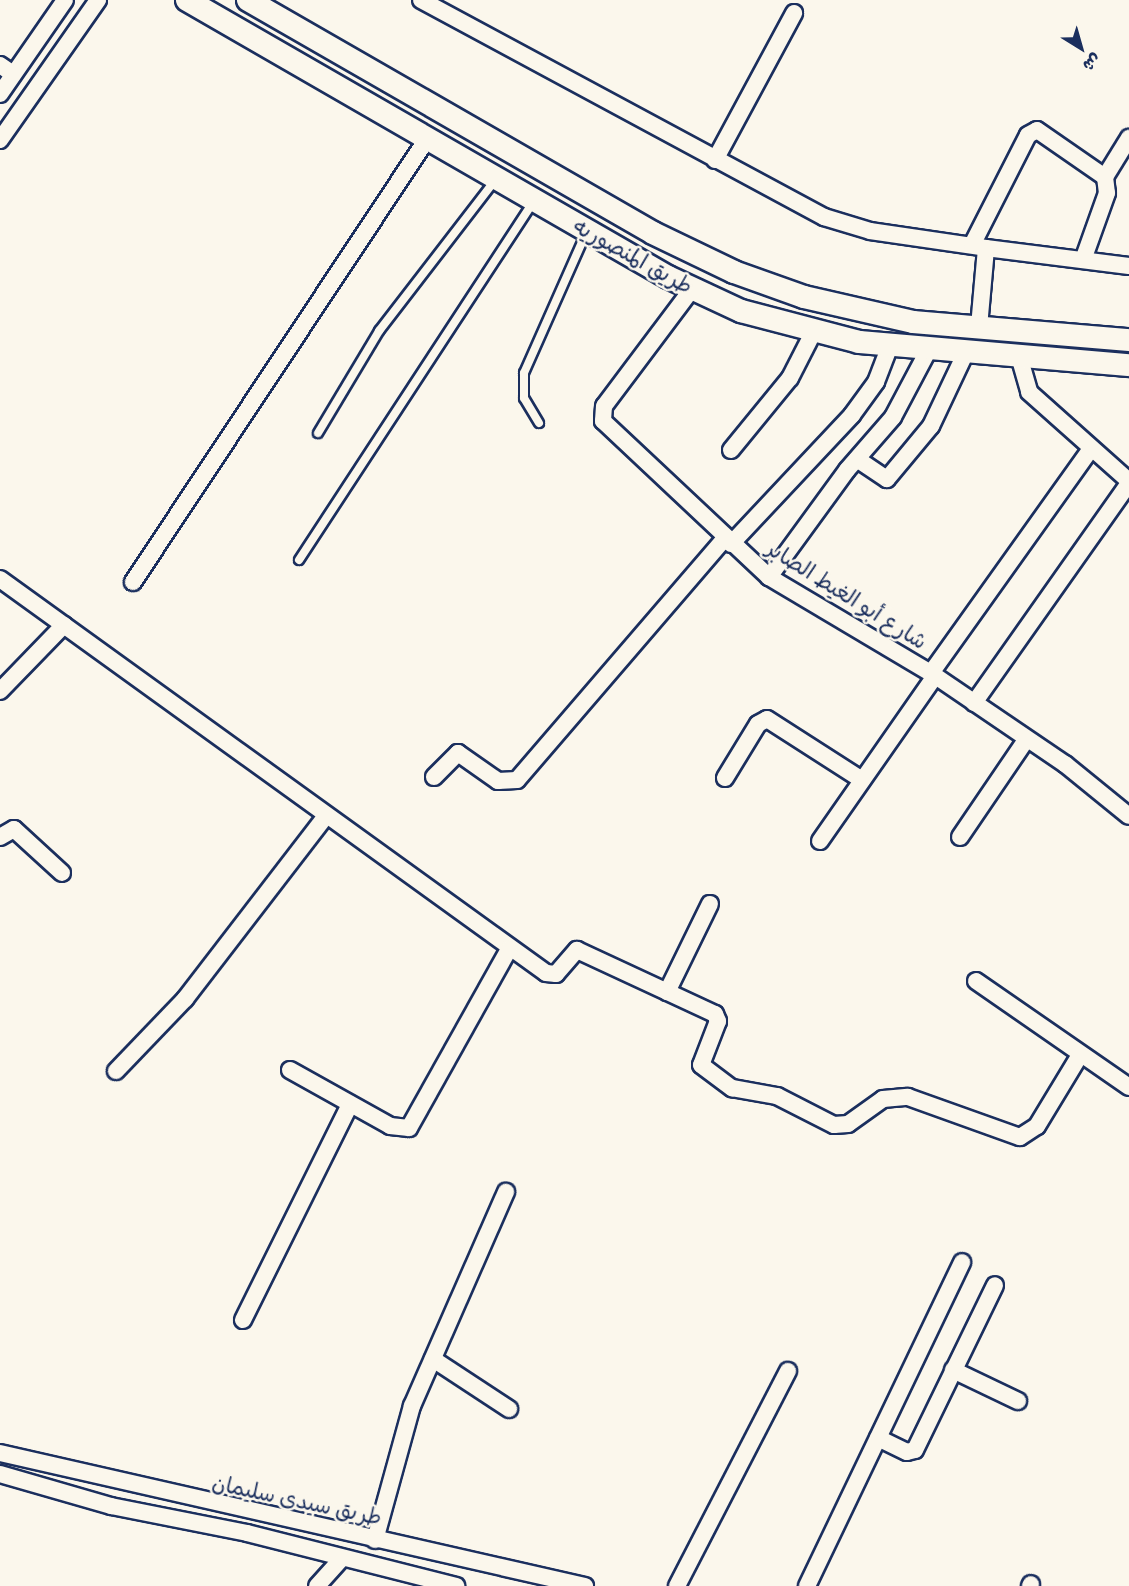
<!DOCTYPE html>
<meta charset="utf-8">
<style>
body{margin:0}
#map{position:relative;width:1129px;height:1586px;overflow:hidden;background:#fbf7ec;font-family:Itim,"Playpen Sans Arabic",sans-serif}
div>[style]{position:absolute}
.roads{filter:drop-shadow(2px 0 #1b2f5e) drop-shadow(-2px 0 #1b2f5e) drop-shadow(0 2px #1b2f5e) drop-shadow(0 -2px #1b2f5e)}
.lane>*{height:8px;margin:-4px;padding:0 4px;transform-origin:4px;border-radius:4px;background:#fbf7ec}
.street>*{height:16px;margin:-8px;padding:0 8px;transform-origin:8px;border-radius:8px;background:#fbf7ec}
.secondary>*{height:22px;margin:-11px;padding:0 11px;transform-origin:11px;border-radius:11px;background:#fbf7ec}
span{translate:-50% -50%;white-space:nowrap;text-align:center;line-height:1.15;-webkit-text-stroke:5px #fbf7ec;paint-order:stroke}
.street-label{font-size:22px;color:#1b2f5e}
.north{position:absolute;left:1051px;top:18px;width:60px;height:60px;-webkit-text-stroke:4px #fbf7ec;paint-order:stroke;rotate:143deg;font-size:16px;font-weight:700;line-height:24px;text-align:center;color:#1b2f5e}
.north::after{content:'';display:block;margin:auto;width:21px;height:27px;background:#1b2f5e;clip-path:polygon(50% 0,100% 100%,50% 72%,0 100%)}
</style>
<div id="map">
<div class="roads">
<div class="lane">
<div style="left:539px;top:423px;width:29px;rotate:-121deg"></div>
<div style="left:524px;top:398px;width:25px;rotate:-90deg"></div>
<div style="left:524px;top:373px;width:155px;rotate:-66.1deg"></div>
<div style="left:318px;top:433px;width:119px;rotate:-59.1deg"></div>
<div style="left:379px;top:331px;width:192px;rotate:-52.4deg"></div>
<div style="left:299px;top:560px;width:429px;rotate:-56.8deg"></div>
</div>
<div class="street">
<div style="left:421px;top:0;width:458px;rotate:28.3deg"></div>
<div style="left:824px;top:217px;width:48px;rotate:16.9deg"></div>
<div style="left:870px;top:231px;width:117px;rotate:8.3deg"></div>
<div style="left:0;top:65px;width:16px;rotate:35deg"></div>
<div style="left:0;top:94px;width:114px;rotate:-55.3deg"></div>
<div style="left:0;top:140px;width:171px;rotate:-55deg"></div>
<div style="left:715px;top:160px;width:167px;rotate:-61.7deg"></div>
<div style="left:1105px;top:177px;width:46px;rotate:-58.4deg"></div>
<div style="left:972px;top:245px;width:123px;rotate:-63deg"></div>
<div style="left:1028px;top:135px;width:10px;rotate:-29deg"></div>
<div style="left:1037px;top:130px;width:83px;rotate:34.7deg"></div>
<div style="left:1105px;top:177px;width:16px;rotate:83deg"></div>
<div style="left:1107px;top:193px;width:71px;rotate:109.7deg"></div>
<div style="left:692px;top:289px;width:146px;rotate:126.9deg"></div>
<div style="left:604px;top:406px;width:15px;rotate:94deg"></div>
<div style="left:603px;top:421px;width:228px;rotate:43.2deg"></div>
<div style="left:769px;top:577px;width:188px;rotate:30.7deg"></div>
<div style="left:931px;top:673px;width:162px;rotate:34.2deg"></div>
<div style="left:1065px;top:764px;width:82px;rotate:39.1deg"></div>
<div style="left:979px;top:327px;width:79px;rotate:-84.9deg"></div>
<div style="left:986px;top:248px;width:144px;rotate:7.2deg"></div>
<div style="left:1019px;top:356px;width:37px;rotate:74deg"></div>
<div style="left:1029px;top:392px;width:134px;rotate:41.7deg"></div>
<div style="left:731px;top:450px;width:93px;rotate:-50.7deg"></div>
<div style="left:790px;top:378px;width:51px;rotate:-62.9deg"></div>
<div style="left:857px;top:459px;width:36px;rotate:34deg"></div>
<div style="left:887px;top:479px;width:69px;rotate:-50.3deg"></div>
<div style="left:931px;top:426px;width:82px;rotate:-64.7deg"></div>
<div style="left:731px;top:544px;width:177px;rotate:-46.8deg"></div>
<div style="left:852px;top:415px;width:41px;rotate:-54deg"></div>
<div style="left:876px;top:382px;width:40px;rotate:-69deg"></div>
<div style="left:769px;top:577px;width:132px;rotate:-53.9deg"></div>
<div style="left:847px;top:470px;width:70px;rotate:-49deg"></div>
<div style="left:893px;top:417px;width:77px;rotate:-62.1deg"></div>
<div style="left:0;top:579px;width:673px;rotate:35.81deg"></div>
<div style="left:546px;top:973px;width:10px;rotate:6deg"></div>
<div style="left:556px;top:974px;width:32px;rotate:-49deg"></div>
<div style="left:577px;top:950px;width:152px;rotate:24.9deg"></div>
<div style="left:715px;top:1014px;width:8px;rotate:67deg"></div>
<div style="left:718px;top:1021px;width:47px;rotate:111.1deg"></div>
<div style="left:701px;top:1065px;width:39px;rotate:37deg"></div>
<div style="left:732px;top:1088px;width:46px;rotate:10.1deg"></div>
<div style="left:777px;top:1096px;width:64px;rotate:27deg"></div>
<div style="left:834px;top:1125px;width:14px;rotate:-4deg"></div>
<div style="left:848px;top:1124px;width:43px;rotate:-35.5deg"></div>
<div style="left:883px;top:1099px;width:25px;rotate:-5deg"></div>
<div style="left:908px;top:1097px;width:119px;rotate:19.7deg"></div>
<div style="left:1020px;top:1137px;width:20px;rotate:-33deg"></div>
<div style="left:1037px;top:1126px;width:83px;rotate:-58.8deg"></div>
<div style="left:133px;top:582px;width:532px;rotate:-56.43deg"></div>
<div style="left:931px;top:673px;width:275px;rotate:-54.5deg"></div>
<div style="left:0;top:691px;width:92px;rotate:-45.9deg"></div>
<div style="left:974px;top:703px;width:269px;rotate:-54.8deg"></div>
<div style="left:434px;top:777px;width:34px;rotate:-45deg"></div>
<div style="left:458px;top:753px;width:49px;rotate:35deg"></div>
<div style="left:498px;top:781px;width:19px;rotate:-3deg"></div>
<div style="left:517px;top:780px;width:319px;rotate:-49.3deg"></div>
<div style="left:725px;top:778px;width:63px;rotate:-58.6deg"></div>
<div style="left:758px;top:724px;width:10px;rotate:-29deg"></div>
<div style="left:767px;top:719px;width:113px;rotate:32.7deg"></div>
<div style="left:0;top:837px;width:16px;rotate:-30deg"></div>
<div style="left:14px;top:829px;width:65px;rotate:42.5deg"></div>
<div style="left:960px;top:837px;width:117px;rotate:-55.8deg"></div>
<div style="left:820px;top:841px;width:201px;rotate:-55.1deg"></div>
<div style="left:976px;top:981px;width:186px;rotate:34.7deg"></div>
<div style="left:667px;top:992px;width:98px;rotate:-64deg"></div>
<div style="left:290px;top:1070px;width:115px;rotate:29.2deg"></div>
<div style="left:390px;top:1126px;width:19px;rotate:6deg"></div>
<div style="left:409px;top:1128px;width:205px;rotate:-60.8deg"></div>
<div style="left:116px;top:1071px;width:100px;rotate:-46.2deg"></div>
<div style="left:185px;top:999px;width:230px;rotate:-52.4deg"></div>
<div style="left:243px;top:1320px;width:241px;rotate:-63.6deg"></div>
<div style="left:433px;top:1359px;width:91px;rotate:33.3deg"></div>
<div style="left:953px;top:1370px;width:72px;rotate:25.5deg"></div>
<div style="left:878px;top:1438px;width:32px;rotate:26deg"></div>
<div style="left:907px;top:1452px;width:8px;rotate:-14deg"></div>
<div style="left:915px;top:1450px;width:183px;rotate:-64.1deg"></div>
<div style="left:0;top:1453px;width:600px;rotate:12.81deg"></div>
<div style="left:0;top:1474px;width:116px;rotate:16.1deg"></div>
<div style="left:111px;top:1506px;width:139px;rotate:11.2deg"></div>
<div style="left:247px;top:1533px;width:216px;rotate:14.2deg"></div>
<div style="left:375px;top:1540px;width:139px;rotate:-74.6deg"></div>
<div style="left:412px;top:1406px;width:234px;rotate:-66.3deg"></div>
<div style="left:317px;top:1586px;width:38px;rotate:-48deg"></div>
<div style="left:677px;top:1586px;width:242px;rotate:-62.7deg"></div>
<div style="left:807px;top:1586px;width:359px;rotate:-64.4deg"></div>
<div style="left:1030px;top:1586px;width:2px;rotate:-63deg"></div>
</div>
<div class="secondary">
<div style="left:187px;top:0;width:555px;rotate:29.94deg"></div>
<div style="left:668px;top:277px;width:81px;rotate:25deg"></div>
<div style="left:741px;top:311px;width:122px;rotate:14.7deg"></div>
<div style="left:859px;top:342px;width:271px;rotate:4.9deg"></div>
<div style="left:248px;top:0;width:467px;rotate:29.9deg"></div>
<div style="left:653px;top:233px;width:90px;rotate:25.7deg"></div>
<div style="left:734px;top:272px;width:74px;rotate:19.7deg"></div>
<div style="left:804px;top:297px;width:112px;rotate:12.9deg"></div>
<div style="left:913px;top:322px;width:217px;rotate:4.8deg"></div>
</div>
</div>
<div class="street-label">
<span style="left:633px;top:256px;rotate:29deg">طريق المنصوريه</span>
<span style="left:847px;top:595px;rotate:32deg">شارع أبو الغيط الصابر</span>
<span style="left:297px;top:1500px;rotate:12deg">طريق سيدى سليمان</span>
</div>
<div class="north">ش</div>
</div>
